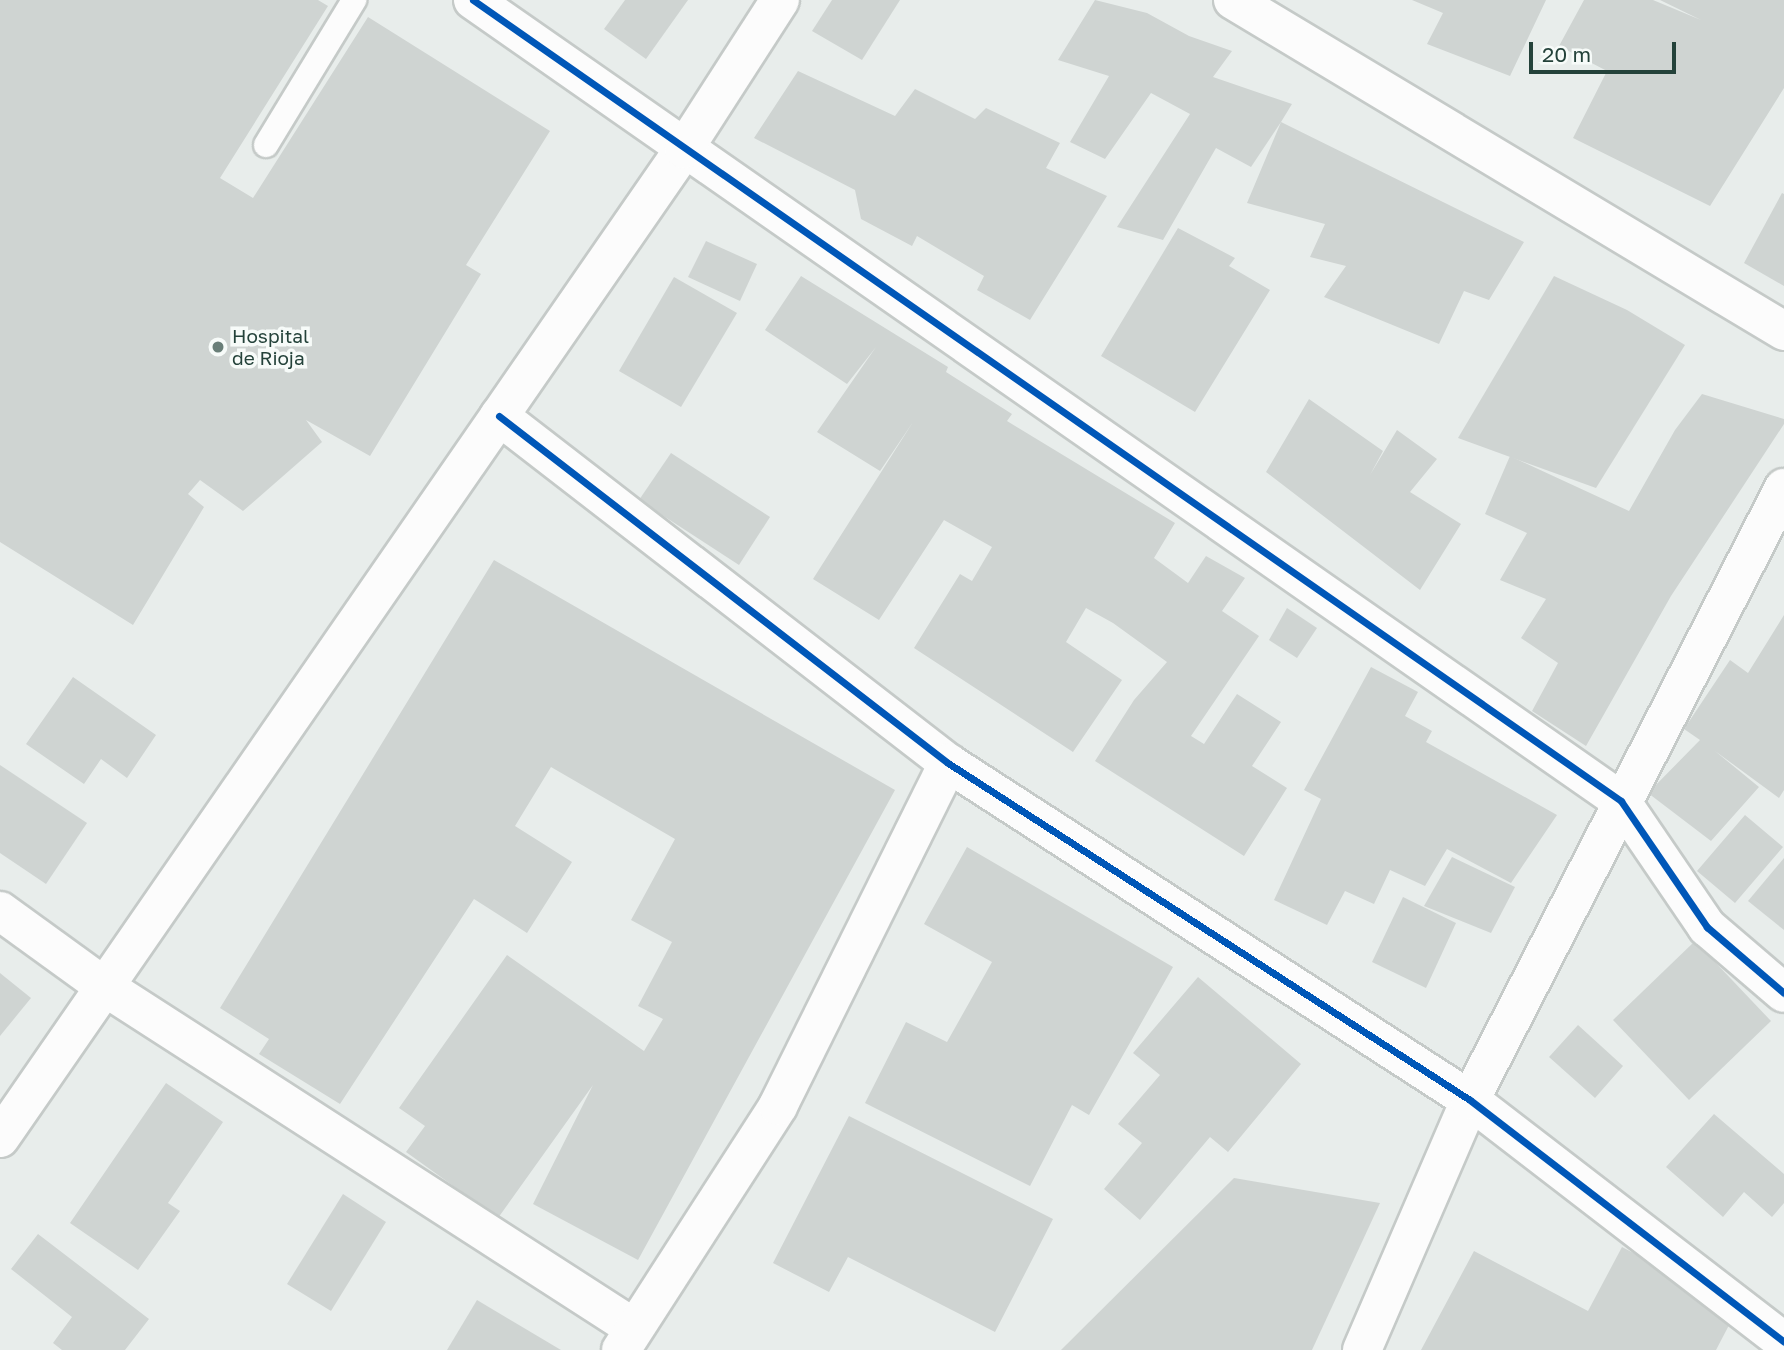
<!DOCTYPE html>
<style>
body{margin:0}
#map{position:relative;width:1784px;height:1350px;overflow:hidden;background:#e8edeb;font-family:"Golos Text",sans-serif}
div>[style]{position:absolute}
.building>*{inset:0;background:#cfd4d2}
.roads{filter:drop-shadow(2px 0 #c5cac8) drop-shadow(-2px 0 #c5cac8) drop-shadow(0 2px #c5cac8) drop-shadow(0 -2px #c5cac8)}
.service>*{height:24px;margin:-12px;padding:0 12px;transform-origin:12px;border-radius:12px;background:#fcfcfc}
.minor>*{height:38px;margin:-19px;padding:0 19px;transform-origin:19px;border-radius:19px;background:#fcfcfc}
.cycleway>*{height:7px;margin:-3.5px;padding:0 3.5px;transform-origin:3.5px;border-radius:3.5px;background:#0057b8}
.dots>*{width:19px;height:19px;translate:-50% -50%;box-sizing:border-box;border:4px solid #f7fbf9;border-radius:50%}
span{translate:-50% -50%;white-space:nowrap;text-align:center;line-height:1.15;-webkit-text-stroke:7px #f7fbf9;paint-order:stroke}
.poi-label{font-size:19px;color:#24423a}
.left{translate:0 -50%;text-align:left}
.scale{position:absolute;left:1529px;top:42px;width:147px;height:32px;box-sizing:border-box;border:4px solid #24423a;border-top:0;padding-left:9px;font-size:21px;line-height:24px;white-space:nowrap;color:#24423a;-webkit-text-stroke:5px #f7fbf9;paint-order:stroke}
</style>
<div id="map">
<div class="building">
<div style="clip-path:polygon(0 0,318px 0,328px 6px,220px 178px,253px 198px,368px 17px,550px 131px,466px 265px,481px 274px,370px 456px,306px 420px,322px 442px,243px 511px,200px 480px,188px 494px,204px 507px,133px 625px,0 542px)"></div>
<div style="clip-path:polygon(625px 0,688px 0,646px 59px,604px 29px)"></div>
<div style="clip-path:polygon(832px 0,900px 0,862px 60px,812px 31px)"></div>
<div style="clip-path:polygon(1095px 0,1147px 13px,1189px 36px,1232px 51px,1213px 77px,1292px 104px,1281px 122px,1524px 242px,1489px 300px,1464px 291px,1439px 344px,1324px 297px,1346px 266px,1310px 257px,1325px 224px,1247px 203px,1281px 122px,1251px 167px,1216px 148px,1163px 240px,1117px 227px,1190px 114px,1151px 93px,1105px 159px,1070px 142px,1109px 76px,1058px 60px)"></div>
<div style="clip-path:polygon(1412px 0,1546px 0,1510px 76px,1427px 44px,1443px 13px)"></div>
<div style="clip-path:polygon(1584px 0,1653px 0,1701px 20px,1660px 0,1784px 0,1784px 88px,1710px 206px,1573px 138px,1607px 71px,1559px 46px)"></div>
<div style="clip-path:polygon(798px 71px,895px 116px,915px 89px,975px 119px,986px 108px,1060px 143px,1046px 168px,1107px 196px,1030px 320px,977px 290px,984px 276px,917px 236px,912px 246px,861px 219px,855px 190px,754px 138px)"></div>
<div style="clip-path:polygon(1782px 193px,1784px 194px,1784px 286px,1744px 263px)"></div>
<div style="clip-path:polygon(1178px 228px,1235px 258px,1229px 266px,1270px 290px,1195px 412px,1101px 356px)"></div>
<div style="clip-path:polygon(706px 241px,757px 264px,740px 301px,688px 277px)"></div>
<div style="clip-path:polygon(801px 276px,948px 367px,946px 372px,1012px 414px,1007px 421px,1175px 523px,1154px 558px,1188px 583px,1206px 556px,1245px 578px,1222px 611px,1259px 636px,1191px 736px,1204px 744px,1237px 694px,1281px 722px,1252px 766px,1287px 788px,1244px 856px,1095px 761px,1134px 700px,1167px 662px,1113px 623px,1086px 608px,1066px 642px,1122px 680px,1073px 752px,914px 648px,960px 574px,972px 581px,992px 547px,944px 520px,879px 620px,813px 579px,913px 422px,880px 471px,817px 432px,876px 347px,847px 384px,765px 330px)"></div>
<div style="clip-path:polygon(1554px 276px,1627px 310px,1685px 345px,1596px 488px,1458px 438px)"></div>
<div style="clip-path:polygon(674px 277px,737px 313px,681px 407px,619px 371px)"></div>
<div style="clip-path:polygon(1702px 394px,1784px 419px,1784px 424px,1671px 596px,1586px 746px,1532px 711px,1558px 663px,1521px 638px,1546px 599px,1500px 580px,1527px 533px,1485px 514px,1510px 456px,1629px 511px,1675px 430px)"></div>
<div style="clip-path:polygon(1309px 399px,1383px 451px,1370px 475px,1397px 430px,1437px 459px,1410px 492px,1461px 524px,1420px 590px,1266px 472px)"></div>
<div style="clip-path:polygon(671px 453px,770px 517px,739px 565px,639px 500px)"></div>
<div style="clip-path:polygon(494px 560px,895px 790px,638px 1260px,533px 1204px,593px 1085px,498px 1218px,406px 1152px,425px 1126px,399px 1108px,507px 955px,644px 1051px,663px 1019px,638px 1006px,672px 942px,631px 920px,675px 839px,551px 767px,515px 826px,572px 862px,527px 933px,474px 899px,340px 1104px,259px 1054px,269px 1039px,220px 1008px)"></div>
<div style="clip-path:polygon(1287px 608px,1317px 628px,1297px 658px,1269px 640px)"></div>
<div style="clip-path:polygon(1784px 615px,1784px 790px,1779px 798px,1715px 751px,1759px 787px,1711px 841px,1648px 793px,1700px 740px,1684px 729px,1730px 660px,1748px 673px)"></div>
<div style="clip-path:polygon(1371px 667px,1418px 692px,1405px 716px,1432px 731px,1426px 742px,1557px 815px,1511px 883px,1447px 849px,1425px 886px,1390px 870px,1374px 904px,1345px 891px,1327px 925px,1274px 900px,1321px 799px,1304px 790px)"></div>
<div style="clip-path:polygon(73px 677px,156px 735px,127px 778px,101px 759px,84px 784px,26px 744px)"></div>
<div style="clip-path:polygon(0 765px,87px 823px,46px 884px,0 853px)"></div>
<div style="clip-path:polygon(1745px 815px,1783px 847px,1735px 903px,1697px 871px)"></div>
<div style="clip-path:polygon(967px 847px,1173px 967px,1089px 1115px,1072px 1105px,1030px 1186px,865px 1103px,906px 1022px,947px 1042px,992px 962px,924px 924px)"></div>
<div style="clip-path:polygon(1452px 857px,1515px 887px,1491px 933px,1424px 906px)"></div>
<div style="clip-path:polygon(1784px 858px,1784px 930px,1748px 901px)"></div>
<div style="clip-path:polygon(1403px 897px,1456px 923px,1426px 988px,1372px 962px)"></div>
<div style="clip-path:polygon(1695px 941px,1771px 1021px,1689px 1100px,1613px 1020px)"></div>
<div style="clip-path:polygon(0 973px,31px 998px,0 1036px)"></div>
<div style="clip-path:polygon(1198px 977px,1301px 1064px,1228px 1152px,1210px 1137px,1140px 1220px,1104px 1189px,1142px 1143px,1118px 1124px,1160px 1075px,1133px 1053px)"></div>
<div style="clip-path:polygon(1578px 1025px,1623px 1066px,1595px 1098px,1549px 1057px)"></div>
<div style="clip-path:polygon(166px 1083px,223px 1122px,168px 1203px,180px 1211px,138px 1270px,70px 1223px)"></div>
<div style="clip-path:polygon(1714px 1114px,1784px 1174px,1784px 1203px,1772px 1217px,1744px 1192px,1723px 1217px,1666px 1167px)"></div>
<div style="clip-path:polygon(849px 1116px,1053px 1219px,995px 1332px,848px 1257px,829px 1292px,773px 1263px)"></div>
<div style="clip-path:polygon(1234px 1178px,1380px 1203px,1312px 1350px,1061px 1350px)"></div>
<div style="clip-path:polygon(343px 1194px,386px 1222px,331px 1311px,287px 1284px)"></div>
<div style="clip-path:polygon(38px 1234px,149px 1319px,125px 1350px,62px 1350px,53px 1343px,72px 1317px,11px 1269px)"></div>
<div style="clip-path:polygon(1622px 1247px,1738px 1308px,1716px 1350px,1421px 1350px,1474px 1251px,1588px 1311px)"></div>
<div style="clip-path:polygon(477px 1300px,561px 1350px,447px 1350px)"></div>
</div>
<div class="roads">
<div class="service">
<div style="left:266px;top:145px;width:170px;rotate:-58.7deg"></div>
</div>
<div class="minor">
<div style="left:473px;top:0;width:1400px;rotate:34.9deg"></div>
<div style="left:1621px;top:801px;width:153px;rotate:55.7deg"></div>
<div style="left:1707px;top:927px;width:101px;rotate:40.6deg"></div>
<div style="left:1233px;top:0;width:643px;rotate:30.99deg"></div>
<div style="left:499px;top:416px;width:567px;rotate:37.7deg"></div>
<div style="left:948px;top:763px;width:621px;rotate:32.85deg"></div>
<div style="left:1470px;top:1100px;width:396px;rotate:37.6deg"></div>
<div style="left:0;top:911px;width:130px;rotate:35.9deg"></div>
<div style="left:105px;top:987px;width:629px;rotate:32.81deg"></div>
<div style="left:0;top:1138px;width:1202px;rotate:-55.33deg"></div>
<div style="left:684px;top:149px;width:177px;rotate:-57.2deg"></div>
<div style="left:621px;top:1350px;width:290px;rotate:-57.2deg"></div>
<div style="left:778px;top:1106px;width:383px;rotate:-63.6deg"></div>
<div style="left:1362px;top:1350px;width:272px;rotate:-66.6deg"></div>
<div style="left:1470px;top:1100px;width:688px;rotate:-62.84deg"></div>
</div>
</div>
<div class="cycleway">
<div style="left:473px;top:0;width:1400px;rotate:34.9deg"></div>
<div style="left:1621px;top:801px;width:153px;rotate:55.7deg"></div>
<div style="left:1707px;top:927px;width:101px;rotate:40.6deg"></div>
<div style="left:499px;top:416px;width:567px;rotate:37.7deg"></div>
<div style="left:948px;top:763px;width:621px;rotate:32.85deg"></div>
<div style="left:1470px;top:1100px;width:396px;rotate:37.6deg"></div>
</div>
<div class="dots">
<div style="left:218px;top:347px;background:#697e78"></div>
</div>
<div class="poi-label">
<span class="left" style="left:232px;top:347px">Hospital<br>de Rioja</span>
</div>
<div class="scale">20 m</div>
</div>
